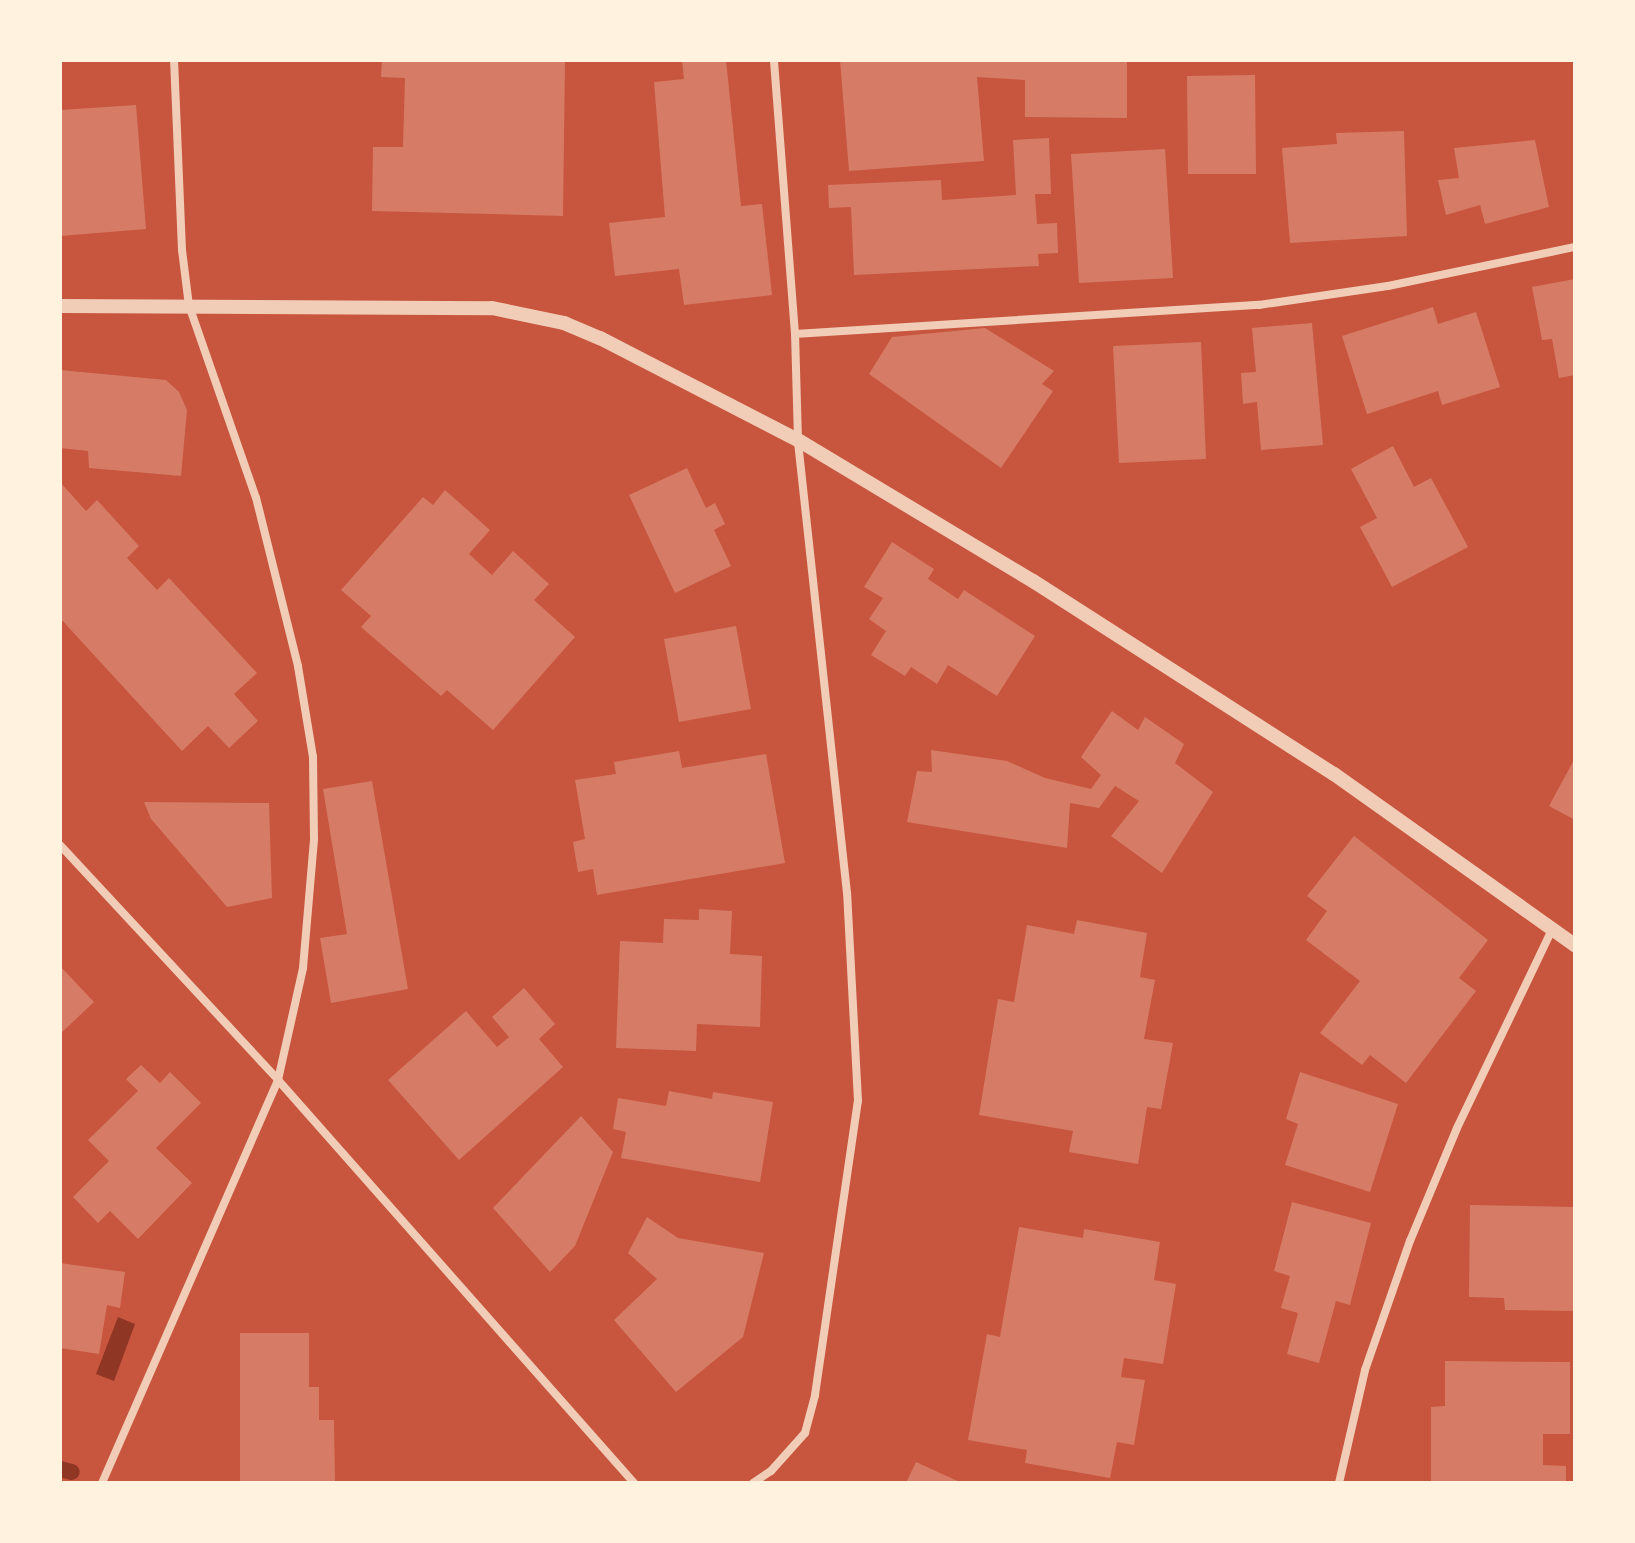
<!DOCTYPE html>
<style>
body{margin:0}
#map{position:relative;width:1635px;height:1543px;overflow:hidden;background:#c8553d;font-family:"Noto Serif",serif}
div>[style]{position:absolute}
.water>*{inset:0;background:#8f3625}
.stream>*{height:16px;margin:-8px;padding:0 8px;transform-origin:8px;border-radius:8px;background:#8f3625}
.building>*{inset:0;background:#d67c66}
.minor>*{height:8px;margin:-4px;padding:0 4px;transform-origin:4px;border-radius:4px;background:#f1ccb7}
.tertiary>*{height:14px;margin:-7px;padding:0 7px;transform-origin:7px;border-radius:7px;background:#f1ccb7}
span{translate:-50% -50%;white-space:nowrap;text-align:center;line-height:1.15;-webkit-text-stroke:8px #fff3e0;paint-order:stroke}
.frame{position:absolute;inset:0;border:62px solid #fff3e0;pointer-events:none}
</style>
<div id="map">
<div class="water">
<div style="clip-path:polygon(118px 1317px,135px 1324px,114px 1381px,96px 1374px)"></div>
</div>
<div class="stream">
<div style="left:60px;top:1469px;width:12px;rotate:14deg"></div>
</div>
<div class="building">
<div style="clip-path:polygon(382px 60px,565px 60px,563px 216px,372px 211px,373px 147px,403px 147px,405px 78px,381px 77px)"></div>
<div style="clip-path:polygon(682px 60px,726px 60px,741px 206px,762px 204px,772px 295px,684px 305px,679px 269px,615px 276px,609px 223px,665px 217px,654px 82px,684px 79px)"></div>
<div style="clip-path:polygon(840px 60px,1127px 60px,1127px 118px,1025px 117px,1025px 80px,977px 77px,984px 161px,849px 171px)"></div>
<div style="clip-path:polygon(1255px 75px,1256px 174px,1188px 174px,1187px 76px)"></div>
<div style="clip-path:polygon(136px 105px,146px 229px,60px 236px,60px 110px)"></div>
<div style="clip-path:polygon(1404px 131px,1407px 236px,1290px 243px,1282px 148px,1337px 144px,1336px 133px)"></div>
<div style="clip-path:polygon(1049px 138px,1051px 194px,1035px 194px,1037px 224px,1057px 223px,1058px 253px,1038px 254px,1039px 266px,854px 275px,851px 207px,829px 208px,828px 185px,941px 180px,942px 200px,1016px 195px,1013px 140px)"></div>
<div style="clip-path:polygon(1535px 140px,1549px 207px,1485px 224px,1480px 205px,1446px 215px,1438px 180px,1459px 178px,1454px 148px)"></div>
<div style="clip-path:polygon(1165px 149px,1173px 278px,1079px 283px,1071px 154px)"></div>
<div style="clip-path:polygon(1575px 279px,1575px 375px,1559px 378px,1552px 339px,1542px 340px,1532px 287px)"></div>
<div style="clip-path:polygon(1433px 307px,1438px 324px,1476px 312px,1500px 387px,1442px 405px,1438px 391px,1367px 414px,1342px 336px)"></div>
<div style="clip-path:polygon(1312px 323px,1323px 445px,1261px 450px,1257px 402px,1243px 404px,1241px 373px,1256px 372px,1252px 328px)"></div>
<div style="clip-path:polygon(985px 328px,1054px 371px,1042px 384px,1053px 391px,1001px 468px,869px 374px,892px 337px)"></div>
<div style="clip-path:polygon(1201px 342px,1206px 459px,1119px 463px,1113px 346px)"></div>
<div style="clip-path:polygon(60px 370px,166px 380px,179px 392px,187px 410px,181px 476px,89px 468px,88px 451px,60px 448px)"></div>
<div style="clip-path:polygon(1393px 446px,1414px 487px,1431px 478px,1468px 547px,1392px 587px,1360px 527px,1377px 518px,1351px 469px)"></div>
<div style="clip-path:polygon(687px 468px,706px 508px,715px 503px,725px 524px,714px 530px,731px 566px,675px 593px,629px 495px)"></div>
<div style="clip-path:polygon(60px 482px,86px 511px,97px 500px,139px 546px,127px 558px,157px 590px,169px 578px,257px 673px,234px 694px,258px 721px,229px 748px,208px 726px,182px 751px,60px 618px)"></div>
<div style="clip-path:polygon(445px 490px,490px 530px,469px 554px,492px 575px,513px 551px,549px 584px,534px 600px,575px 637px,493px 730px,447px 690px,441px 696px,361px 627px,371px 616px,341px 590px,423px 497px,433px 505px)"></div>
<div style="clip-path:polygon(892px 542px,934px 569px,928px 579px,958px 599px,964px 590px,1035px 636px,997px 696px,948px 665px,937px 684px,911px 667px,905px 676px,871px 655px,886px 631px,869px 619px,883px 598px,864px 587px)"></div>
<div style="clip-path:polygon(736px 626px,751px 709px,679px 722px,664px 639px)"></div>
<div style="clip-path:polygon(1112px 711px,1138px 730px,1145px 717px,1184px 744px,1175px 763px,1213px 792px,1162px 873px,1111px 836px,1139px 801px,1115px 786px,1099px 808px,1070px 803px,1067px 848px,907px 822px,917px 771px,932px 772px,931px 750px,1007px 761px,1045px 778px,1091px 789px,1101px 775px,1081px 757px)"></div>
<div style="clip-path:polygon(679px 751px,682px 768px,766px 754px,785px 863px,597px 895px,593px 869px,578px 872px,573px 842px,585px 839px,575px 780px,616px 774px,614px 762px)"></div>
<div style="clip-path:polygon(1575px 758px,1575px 820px,1549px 806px)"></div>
<div style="clip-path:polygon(372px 781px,408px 989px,331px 1003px,320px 938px,347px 934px,323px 789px)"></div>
<div style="clip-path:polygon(144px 802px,269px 803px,272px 898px,227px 907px,151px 819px)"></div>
<div style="clip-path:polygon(1354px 836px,1488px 940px,1459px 978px,1476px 991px,1406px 1083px,1370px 1055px,1362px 1065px,1320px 1033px,1360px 981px,1306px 940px,1327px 911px,1307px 896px)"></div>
<div style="clip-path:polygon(699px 909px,732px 911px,730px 954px,762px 956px,760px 1027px,697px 1024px,696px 1051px,616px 1048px,620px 941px,663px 943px,664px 919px,699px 920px)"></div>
<div style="clip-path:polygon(1077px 920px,1147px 933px,1140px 977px,1155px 980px,1144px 1039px,1173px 1043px,1161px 1109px,1147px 1107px,1138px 1164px,1069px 1152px,1073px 1131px,979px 1115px,998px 999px,1014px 1002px,1027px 925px,1074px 934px)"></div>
<div style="clip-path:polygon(60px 966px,94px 1002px,60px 1034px)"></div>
<div style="clip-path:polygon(524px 988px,555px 1024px,539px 1039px,563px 1067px,459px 1160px,388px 1080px,466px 1011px,497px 1047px,509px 1037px,492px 1017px)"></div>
<div style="clip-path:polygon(141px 1065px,160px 1083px,170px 1072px,201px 1103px,156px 1148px,192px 1183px,138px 1239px,110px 1211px,98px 1223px,73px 1197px,109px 1161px,88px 1140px,138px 1091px,126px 1079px)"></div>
<div style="clip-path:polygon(1300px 1072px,1398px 1104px,1370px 1192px,1285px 1165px,1298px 1124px,1286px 1119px)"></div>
<div style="clip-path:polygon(669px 1091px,712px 1099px,713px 1092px,773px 1102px,760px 1182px,621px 1158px,626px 1132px,613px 1129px,618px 1098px,666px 1106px)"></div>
<div style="clip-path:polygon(581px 1116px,613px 1152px,575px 1246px,550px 1272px,493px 1208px)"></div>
<div style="clip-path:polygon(1292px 1202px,1371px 1223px,1350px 1305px,1336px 1301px,1319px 1363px,1287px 1354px,1298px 1313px,1281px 1308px,1290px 1276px,1274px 1271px)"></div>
<div style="clip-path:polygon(1470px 1205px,1575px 1207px,1575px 1311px,1505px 1310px,1504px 1298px,1469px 1297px)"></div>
<div style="clip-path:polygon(647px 1217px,678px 1238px,764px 1253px,743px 1337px,676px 1392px,614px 1320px,657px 1279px,628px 1253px)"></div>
<div style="clip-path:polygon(1019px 1227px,1083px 1238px,1084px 1229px,1160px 1242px,1154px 1280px,1176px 1284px,1163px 1364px,1124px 1358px,1121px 1377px,1145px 1380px,1134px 1445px,1117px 1442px,1110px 1478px,1025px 1463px,1027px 1450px,968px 1440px,987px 1334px,1000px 1337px)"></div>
<div style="clip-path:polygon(60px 1263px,125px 1272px,120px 1308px,107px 1305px,99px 1354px,60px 1348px)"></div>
<div style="clip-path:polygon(240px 1333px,309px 1333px,309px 1387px,319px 1387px,319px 1420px,334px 1420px,335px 1483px,240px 1483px)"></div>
<div style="clip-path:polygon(1445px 1361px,1570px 1362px,1570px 1434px,1543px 1434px,1543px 1465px,1566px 1466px,1566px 1483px,1431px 1483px,1431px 1407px,1445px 1406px)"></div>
<div style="clip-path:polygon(916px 1462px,962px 1483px,906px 1483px)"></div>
</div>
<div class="minor">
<div style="left:795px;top:334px;width:465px;rotate:-3.6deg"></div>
<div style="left:1259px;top:305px;width:130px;rotate:-8.4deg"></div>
<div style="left:1388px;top:286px;width:191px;rotate:-11.8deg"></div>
<div style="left:60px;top:845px;width:321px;rotate:47.1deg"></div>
<div style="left:278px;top:1080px;width:538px;rotate:48.54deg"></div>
<div style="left:102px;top:1483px;width:440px;rotate:-66.4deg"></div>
<div style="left:278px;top:1080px;width:115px;rotate:-77.4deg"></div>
<div style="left:303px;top:968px;width:129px;rotate:-85.1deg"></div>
<div style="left:314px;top:839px;width:82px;rotate:-90.7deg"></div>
<div style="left:313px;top:757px;width:92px;rotate:-99.4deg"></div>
<div style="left:298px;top:666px;width:173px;rotate:-104deg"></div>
<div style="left:256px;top:498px;width:203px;rotate:-109.2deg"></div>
<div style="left:189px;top:306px;width:56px;rotate:-97.1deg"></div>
<div style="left:182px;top:250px;width:190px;rotate:-92.4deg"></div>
<div style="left:753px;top:1483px;width:22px;rotate:-34deg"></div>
<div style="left:771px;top:1471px;width:51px;rotate:-48.2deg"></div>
<div style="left:805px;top:1433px;width:39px;rotate:-75deg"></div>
<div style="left:815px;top:1395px;width:297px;rotate:-81.7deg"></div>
<div style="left:858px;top:1101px;width:208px;rotate:-93deg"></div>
<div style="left:847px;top:893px;width:456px;rotate:-96.2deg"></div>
<div style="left:798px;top:440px;width:106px;rotate:-91.6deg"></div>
<div style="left:795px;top:334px;width:275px;rotate:-94.4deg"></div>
<div style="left:1339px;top:1483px;width:116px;rotate:-77deg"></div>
<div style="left:1365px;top:1370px;width:137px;rotate:-70.8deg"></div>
<div style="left:1410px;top:1241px;width:122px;rotate:-67.4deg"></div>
<div style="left:1457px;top:1128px;width:220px;rotate:-64.4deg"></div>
</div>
<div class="tertiary">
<div style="left:60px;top:306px;width:432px;rotate:0.3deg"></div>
<div style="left:492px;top:308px;width:74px;rotate:11.8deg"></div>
<div style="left:564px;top:323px;width:39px;rotate:23deg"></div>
<div style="left:600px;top:338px;width:223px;rotate:27.3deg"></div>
<div style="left:798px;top:440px;width:274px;rotate:31deg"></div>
<div style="left:1033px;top:581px;width:358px;rotate:32.7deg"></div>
<div style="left:1334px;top:774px;width:296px;rotate:35.4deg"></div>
</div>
<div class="frame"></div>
</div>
